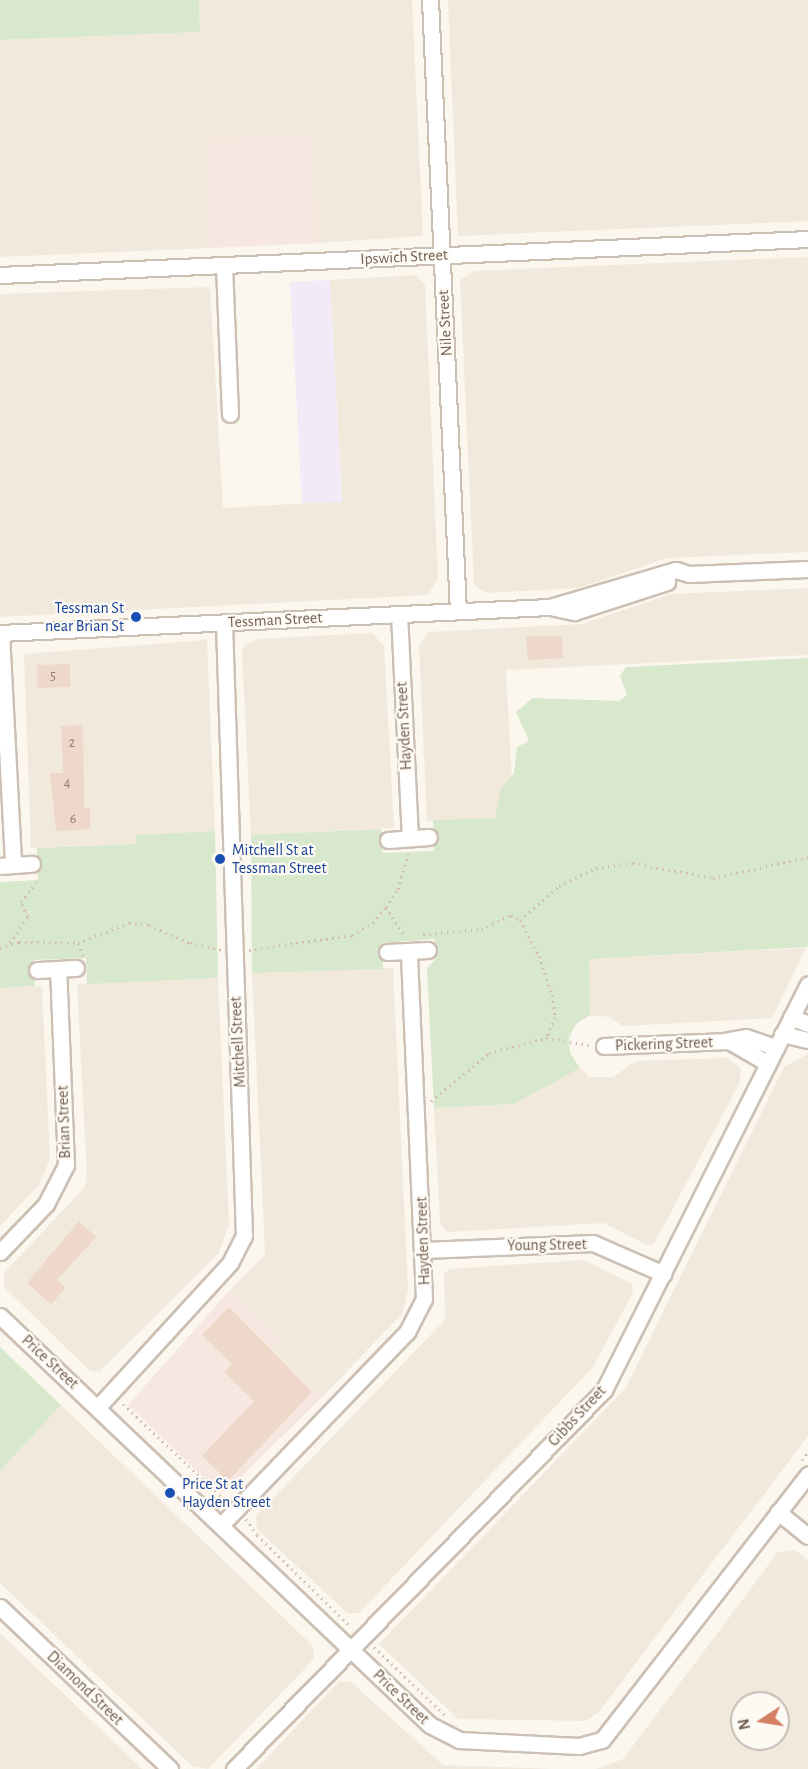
<!DOCTYPE html>
<style>
body{margin:0}
#map{position:relative;width:808px;height:1769px;overflow:hidden;background:#fbf6ee;font-family:"Alegreya Sans",sans-serif}
div>[style]{position:absolute}
.residential>*{inset:0;background:#f2e9dd}
.commercial>*{inset:0;background:#f6e8e0}
.education>*{inset:0;background:#f3eaf8}
.green>*{inset:0;background:#d7e8cd}
.building>*{inset:0;background:#edd8c9}
.path>*{height:3px;margin-top:-1.5px;transform-origin:0;background:repeating-linear-gradient(90deg,#d2bcab 0 1.5px,transparent 0 6px)}
.roads{filter:drop-shadow(2px 0 #ccbfb4) drop-shadow(-2px 0 #ccbfb4) drop-shadow(0 2px #ccbfb4) drop-shadow(0 -2px #ccbfb4)}
.minor>*{height:15px;margin:-7.5px;padding:0 7.5px;transform-origin:7.5px;border-radius:7.5px;background:#fff}
.dots>*{width:16px;height:16px;translate:-50% -50%;box-sizing:border-box;border:3px solid #fdfaf4;border-radius:50%}
span{translate:-50% -50%;white-space:nowrap;text-align:center;line-height:1.15;-webkit-text-stroke:4.5px #fdfaf4;paint-order:stroke}
.number-label{font-size:14px;color:#927e70}
.number-label span{-webkit-text-stroke-width:0}
.street-label{font-size:16px;color:#746052}
.transit-label{font-size:16px;color:#164399}
.right{translate:-100% -50%;text-align:right}
.left{translate:0 -50%;text-align:left}
.north{position:absolute;left:730px;top:1691px;width:60px;height:60px;box-sizing:border-box;background:#fdfaf4;border:2px solid #c6bcb3;border-radius:50%;rotate:258deg;font-size:16px;font-weight:700;line-height:24px;text-align:center;color:#746052}
.north::after{content:'';display:block;margin:auto;width:21px;height:27px;background:#d48063;clip-path:polygon(50% 0,100% 100%,50% 72%,0 100%)}
</style>
<div id="map">
<div class="residential">
<div style="clip-path:polygon(199px 0,412px 0,423px 236px,318px 243px,312px 135px,209px 140px,210px 248px,0 257px,0 40px,200px 32px)"></div>
<div style="clip-path:polygon(448px 0,808px 0,808px 221px,458px 236px)"></div>
<div style="clip-path:polygon(808px 257px,808px 552px,667px 558px,579px 588px,487px 593px,478px 589px,474px 583px,460px 280px,474px 271px)"></div>
<div style="clip-path:polygon(415px 275px,425px 284px,438px 578px,428px 595px,0 617px,0 294px,210px 287px,223px 508px,342px 501px,330px 280px)"></div>
<div style="clip-path:polygon(808px 588px,808px 655px,506px 670px,514px 817px,427px 821px,419px 646px,428px 632px,582px 624px,671px 594px)"></div>
<div style="clip-path:polygon(372px 633px,384px 646px,394px 828px,251px 835px,242px 652px,245px 645px,257px 639px)"></div>
<div style="clip-path:polygon(207px 640px,215px 831px,136px 835px,136px 844px,31px 848px,24px 654px)"></div>
<div style="clip-path:polygon(806px 948px,772px 1018px,623px 1026px,609px 1017px,590px 1015px,588px 959px)"></div>
<div style="clip-path:polygon(393px 968px,408px 1290px,402px 1314px,322px 1397px,273px 1349px,280px 1340px,229px 1291px,265px 1255px,252px 973px)"></div>
<div style="clip-path:polygon(218px 978px,229px 1224px,219px 1253px,99px 1372px,90px 1371px,4px 1287px,4px 1273px,84px 1188px,87px 1176px,77px 984px)"></div>
<div style="clip-path:polygon(42px 986px,50px 1159px,39px 1185px,0 1226px,0 988px)"></div>
<div style="clip-path:polygon(808px 1054px,808px 1436px,598px 1713px,585px 1721px,458px 1719px,379px 1644px,625px 1389px,784px 1067px)"></div>
<div style="clip-path:polygon(728px 1058px,741px 1069px,739px 1084px,654px 1244px,647px 1245px,604px 1223px,447px 1232px,440px 1223px,434px 1108px,514px 1104px,580px 1068px,589px 1077px,613px 1077px,636px 1061px)"></div>
<div style="clip-path:polygon(584px 1260px,631px 1283px,633px 1293px,593px 1367px,359px 1613px,347px 1613px,257px 1529px,256px 1516px,445px 1320px,444px 1274px,449px 1269px)"></div>
<div style="clip-path:polygon(61px 1405px,313px 1646px,314px 1659px,208px 1769px,192px 1766px,0 1583px,0 1471px)"></div>
<div style="clip-path:polygon(evenodd,795px 1550px,808px 1560px,808px 1769px,596px 1769px,623px 1759px,778px 1552px,795px 1550px,742px 1703px,778px 1703px,778px 1739px,742px 1739px,742px 1703px)"></div>
<div style="clip-path:polygon(0 1633px,142px 1769px,0 1769px)"></div>
<div style="clip-path:polygon(339px 1682px,351px 1682px,443px 1765px,555px 1769px,256px 1769px)"></div>
</div>
<div class="commercial">
<div style="clip-path:polygon(313px 135px,318px 243px,210px 248px,208px 140px)"></div>
<div style="clip-path:polygon(229px 1291px,280px 1340px,273px 1349px,322px 1397px,227px 1491px,218px 1491px,128px 1405px)"></div>
</div>
<div class="education">
<div style="clip-path:polygon(330px 280px,342px 502px,302px 503px,290px 282px)"></div>
</div>
<div class="green">
<div style="clip-path:polygon(0 0,199px 0,200px 32px,0 40px)"></div>
<div style="clip-path:polygon(808px 658px,808px 947px,589px 959px,590px 1015px,576px 1024px,569px 1038px,570px 1053px,580px 1068px,514px 1104px,434px 1108px,427px 969px,436px 958px,435px 939px,382px 943px,383px 969px,252px 973px,251px 835px,381px 829px,383px 853px,434px 851px,433px 820px,495px 818px,501px 788px,514px 773px,517px 747px,529px 741px,516px 712px,533px 698px,619px 701px,627px 695px,620px 676px,626px 667px)"></div>
<div style="clip-path:polygon(215px 831px,218px 978px,87px 984px,86px 958px,34px 960px,35px 986px,0 988px,0 882px,38px 880px,37px 848px,136px 844px,136px 835px)"></div>
<div style="clip-path:polygon(0 1347px,61px 1405px,0 1471px)"></div>
</div>
<div class="building">
<div style="clip-path:polygon(526px 636px,562px 636px,563px 658px,528px 660px)"></div>
<div style="clip-path:polygon(70px 664px,70px 687px,37px 688px,37px 665px)"></div>
<div style="clip-path:polygon(83px 725px,84px 808px,90px 808px,90px 829px,56px 831px,50px 773px,63px 773px,61px 726px)"></div>
<div style="clip-path:polygon(79px 1221px,96px 1237px,57px 1280px,66px 1288px,51px 1304px,27px 1283px)"></div>
<div style="clip-path:polygon(229px 1307px,312px 1392px,228px 1481px,202px 1456px,254px 1401px,224px 1372px,232px 1364px,202px 1335px)"></div>
</div>
<div class="path">
<div style="left:386px;top:907px;width:35px;rotate:57deg"></div>
<div style="left:520px;top:920px;width:52px;rotate:-41.1deg"></div>
<div style="left:559px;top:886px;width:41px;rotate:-25.9deg"></div>
<div style="left:596px;top:868px;width:37px;rotate:-8deg"></div>
<div style="left:633px;top:863px;width:81px;rotate:10.6deg"></div>
<div style="left:713px;top:878px;width:97px;rotate:-12.5deg"></div>
<div style="left:423px;top:934px;width:58px;rotate:-4.9deg"></div>
<div style="left:481px;top:929px;width:33px;rotate:-25deg"></div>
<div style="left:511px;top:915px;width:10px;rotate:29deg"></div>
<div style="left:520px;top:920px;width:41px;rotate:62.2deg"></div>
<div style="left:539px;top:956px;width:41px;rotate:71.6deg"></div>
<div style="left:552px;top:995px;width:22px;rotate:82deg"></div>
<div style="left:555px;top:1017px;width:23px;rotate:113deg"></div>
<div style="left:10px;top:943px;width:32px;rotate:-56deg"></div>
<div style="left:28px;top:916px;width:16px;rotate:-117deg"></div>
<div style="left:21px;top:902px;width:24px;rotate:-52deg"></div>
<div style="left:36px;top:883px;width:6px;rotate:-90deg"></div>
<div style="left:78px;top:943px;width:15px;rotate:67deg"></div>
<div style="left:0;top:948px;width:20px;rotate:-18deg"></div>
<div style="left:19px;top:942px;width:59px;rotate:1deg"></div>
<div style="left:78px;top:943px;width:55px;rotate:-21.4deg"></div>
<div style="left:129px;top:923px;width:20px;rotate:6deg"></div>
<div style="left:149px;top:925px;width:45px;rotate:23.7deg"></div>
<div style="left:190px;top:943px;width:33px;rotate:12deg"></div>
<div style="left:249px;top:950px;width:104px;rotate:-8.3deg"></div>
<div style="left:352px;top:935px;width:24px;rotate:-30deg"></div>
<div style="left:373px;top:923px;width:21px;rotate:-51deg"></div>
<div style="left:386px;top:907px;width:22px;rotate:-56deg"></div>
<div style="left:398px;top:889px;width:37px;rotate:-74deg"></div>
<div style="left:431px;top:1101px;width:75px;rotate:-39.6deg"></div>
<div style="left:489px;top:1053px;width:59px;rotate:-14.7deg"></div>
<div style="left:546px;top:1038px;width:45px;rotate:9deg"></div>
<div style="left:123px;top:1404px;width:140px;rotate:43.3deg"></div>
<div style="left:802px;top:1460px;width:10px;rotate:-53deg"></div>
<div style="left:246px;top:1519px;width:19px;rotate:55deg"></div>
<div style="left:257px;top:1535px;width:130px;rotate:44.4deg"></div>
<div style="left:374px;top:1647px;width:98px;rotate:43.8deg"></div>
</div>
<div class="roads">
<div class="minor">
<div style="left:430px;top:0;width:612px;rotate:87.38deg"></div>
<div style="left:224px;top:265px;width:149px;rotate:87.7deg"></div>
<div style="left:0;top:275px;width:809px;rotate:-2.55deg"></div>
<div style="left:550px;top:607px;width:25px;rotate:12deg"></div>
<div style="left:574px;top:612px;width:98px;rotate:-17.9deg"></div>
<div style="left:399px;top:614px;width:224px;rotate:87.2deg"></div>
<div style="left:0;top:633px;width:551px;rotate:-2.71deg"></div>
<div style="left:550px;top:607px;width:131px;rotate:-16.4deg"></div>
<div style="left:676px;top:570px;width:14px;rotate:17deg"></div>
<div style="left:689px;top:574px;width:119px;rotate:-2.4deg"></div>
<div style="left:1px;top:633px;width:232px;rotate:87deg"></div>
<div style="left:388px;top:840px;width:41px;rotate:-4.2deg"></div>
<div style="left:0;top:866px;width:32px;rotate:-4deg"></div>
<div style="left:387px;top:952px;width:41px;rotate:-2.8deg"></div>
<div style="left:37px;top:970px;width:39px;rotate:-3deg"></div>
<div style="left:791px;top:1017px;width:18px;rotate:22deg"></div>
<div style="left:782px;top:1034px;width:27px;rotate:13deg"></div>
<div style="left:724px;top:1041px;width:22px;rotate:-10deg"></div>
<div style="left:746px;top:1037px;width:31px;rotate:19deg"></div>
<div style="left:604px;top:1046px;width:125px;rotate:-2.3deg"></div>
<div style="left:729px;top:1041px;width:44px;rotate:30.1deg"></div>
<div style="left:424px;top:1250px;width:169px;rotate:-2.4deg"></div>
<div style="left:593px;top:1243px;width:77px;rotate:23.6deg"></div>
<div style="left:0;top:1252px;width:66px;rotate:-46.2deg"></div>
<div style="left:46px;top:1204px;width:44px;rotate:-62.9deg"></div>
<div style="left:66px;top:1165px;width:196px;rotate:-92.3deg"></div>
<div style="left:0;top:1316px;width:593px;rotate:43.57deg"></div>
<div style="left:430px;top:1725px;width:33px;rotate:27deg"></div>
<div style="left:459px;top:1740px;width:120px;rotate:2.9deg"></div>
<div style="left:579px;top:1746px;width:24px;rotate:-15deg"></div>
<div style="left:602px;top:1740px;width:336px;rotate:-52.2deg"></div>
<div style="left:98px;top:1407px;width:195px;rotate:-47.5deg"></div>
<div style="left:230px;top:1263px;width:30px;rotate:-63deg"></div>
<div style="left:244px;top:1236px;width:613px;rotate:-91.87deg"></div>
<div style="left:778px;top:1512px;width:38px;rotate:39deg"></div>
<div style="left:222px;top:1524px;width:267px;rotate:-46.1deg"></div>
<div style="left:407px;top:1332px;width:37px;rotate:-63deg"></div>
<div style="left:424px;top:1299px;width:348px;rotate:-92.5deg"></div>
<div style="left:0;top:1607px;width:235px;rotate:43.6deg"></div>
<div style="left:234px;top:1769px;width:530px;rotate:-45.69deg"></div>
<div style="left:604px;top:1390px;width:454px;rotate:-63.3deg"></div>
</div>
</div>
<div class="dots">
<div style="left:136px;top:617px;background:#1a4fb4"></div>
<div style="left:220px;top:859px;background:#1a4fb4"></div>
<div style="left:170px;top:1493px;background:#1a4fb4"></div>
</div>
<div class="number-label">
<span style="left:53px;top:676px">5</span>
<span style="left:72px;top:743px">2</span>
<span style="left:67px;top:783px">4</span>
<span style="left:73px;top:819px">6</span>
</div>
<div class="street-label">
<span style="left:404px;top:257px;rotate:-3deg">Ipswich Street</span>
<span style="left:445px;top:323px;rotate:-93deg">Nile Street</span>
<span style="left:275px;top:620px;rotate:-3deg">Tessman Street</span>
<span style="left:404px;top:726px;rotate:-93deg">Hayden Street</span>
<span style="left:238px;top:1042px;rotate:-93deg">Mitchell Street</span>
<span style="left:664px;top:1044px;rotate:-2deg">Pickering Street</span>
<span style="left:64px;top:1122px;rotate:-92deg">Brian Street</span>
<span style="left:423px;top:1241px;rotate:-92deg">Hayden Street</span>
<span style="left:547px;top:1245px;rotate:-1deg">Young Street</span>
<span style="left:50px;top:1362px;rotate:43deg">Price Street</span>
<span style="left:577px;top:1416px;rotate:-47deg">Gibbs Street</span>
<span style="left:85px;top:1688px;rotate:44deg">Diamond Street</span>
<span style="left:401px;top:1697px;rotate:44deg">Price Street</span>
</div>
<div class="transit-label">
<span class="right" style="left:124px;top:617px">Tessman St<br>near Brian St</span>
<span class="left" style="left:232px;top:859px">Mitchell St at<br>Tessman Street</span>
<span class="left" style="left:182px;top:1493px">Price St at<br>Hayden Street</span>
</div>
<div class="north">N</div>
</div>
